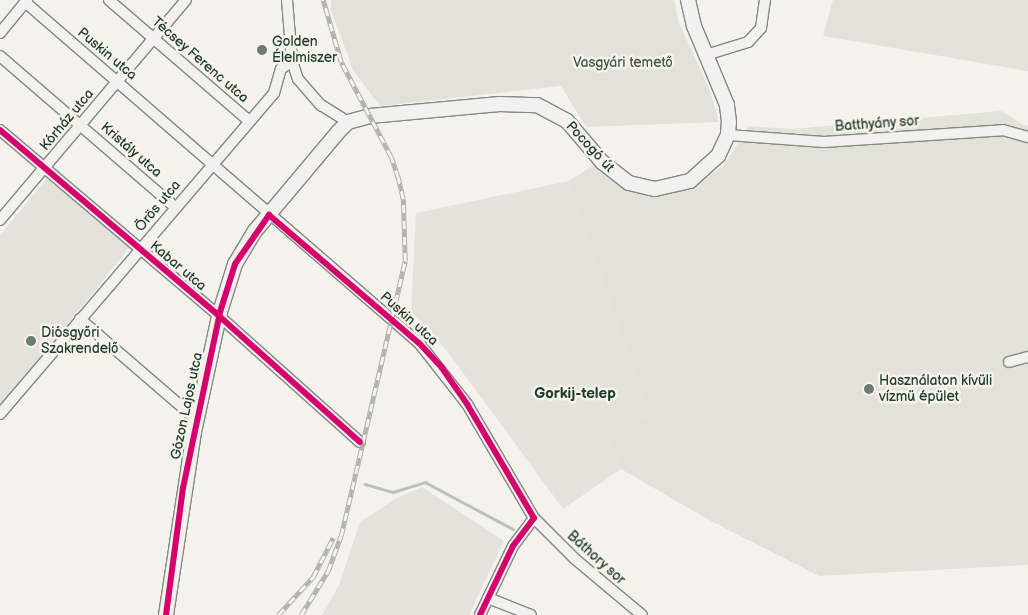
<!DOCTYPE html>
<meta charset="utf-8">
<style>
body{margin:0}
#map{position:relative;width:1028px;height:615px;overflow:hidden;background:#f4f2ec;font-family:"Balsamiq Sans",sans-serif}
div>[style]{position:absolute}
.built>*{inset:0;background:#e4e3db}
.green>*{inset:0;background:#e2e2d9}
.stream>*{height:2.5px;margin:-1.25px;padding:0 1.25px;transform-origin:1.25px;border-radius:1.25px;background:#bcc2b9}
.roads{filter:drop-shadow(1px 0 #848985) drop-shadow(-1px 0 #848985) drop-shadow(0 1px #848985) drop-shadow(0 -1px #848985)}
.minor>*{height:10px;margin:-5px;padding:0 5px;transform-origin:5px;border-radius:5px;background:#f2f1ed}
.major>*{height:14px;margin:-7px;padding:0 7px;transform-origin:7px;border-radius:7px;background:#f2f1ed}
.rail>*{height:4.5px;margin-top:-2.25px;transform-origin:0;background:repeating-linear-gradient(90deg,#f7f3e8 0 8px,#b0b2ae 0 16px);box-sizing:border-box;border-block:1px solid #b0b2ae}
.cycleway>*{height:6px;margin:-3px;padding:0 3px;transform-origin:3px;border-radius:3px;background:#d6006c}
.dots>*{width:14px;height:14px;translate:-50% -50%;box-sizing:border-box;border:2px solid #f7f3e8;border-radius:50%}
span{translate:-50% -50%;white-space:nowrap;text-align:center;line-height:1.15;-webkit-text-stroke:5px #f7f3e8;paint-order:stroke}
.poi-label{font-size:14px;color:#1f3d34}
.left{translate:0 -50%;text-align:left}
.street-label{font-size:14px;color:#1f3d34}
.park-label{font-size:14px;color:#435b52}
.neighbourhood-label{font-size:15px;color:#1f3d34;font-weight:700}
</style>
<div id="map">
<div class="built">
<div style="clip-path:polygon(48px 177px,130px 247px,0 407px,0 235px)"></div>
<div style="clip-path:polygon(569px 181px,648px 416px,609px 440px,621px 469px,563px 509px,447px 351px,411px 311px,416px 213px)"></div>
<div style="clip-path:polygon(422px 487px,504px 541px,469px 615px,322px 615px,339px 585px,360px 522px,395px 499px)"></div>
</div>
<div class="green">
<div style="clip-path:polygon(331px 0,674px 0,679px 23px,709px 88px,719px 122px,586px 127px,561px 86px,380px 106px,353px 70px,331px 10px)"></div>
<div style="clip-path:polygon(833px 0,1028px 0,1028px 71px,823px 36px)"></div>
<div style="clip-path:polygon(1001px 111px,1028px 127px,1028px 565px,819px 576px,711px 521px,621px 469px,609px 440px,648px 416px,569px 181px,594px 165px,660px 194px,690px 190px,724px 165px,749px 126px,792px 129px)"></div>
</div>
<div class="stream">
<div style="left:365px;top:484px;width:29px;rotate:16deg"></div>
<div style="left:393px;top:492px;width:34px;rotate:-17deg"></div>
<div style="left:425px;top:482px;width:100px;rotate:28.1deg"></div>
</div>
<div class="roads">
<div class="minor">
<div style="left:109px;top:0;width:185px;rotate:40.8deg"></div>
<div style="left:287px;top:0;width:61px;rotate:85.3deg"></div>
<div style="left:292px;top:61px;width:19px;rotate:72deg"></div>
<div style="left:298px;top:79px;width:35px;rotate:49deg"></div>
<div style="left:321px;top:105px;width:32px;rotate:32deg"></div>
<div style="left:25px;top:2px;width:521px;rotate:40.88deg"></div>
<div style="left:419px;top:343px;width:78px;rotate:51.8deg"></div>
<div style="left:467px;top:404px;width:132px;rotate:59.6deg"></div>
<div style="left:534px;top:518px;width:58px;rotate:45deg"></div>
<div style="left:575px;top:559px;width:87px;rotate:39.9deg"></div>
<div style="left:0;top:33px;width:43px;rotate:-50.7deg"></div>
<div style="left:706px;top:55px;width:44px;rotate:-17.2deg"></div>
<div style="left:748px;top:42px;width:19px;rotate:-47deg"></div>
<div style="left:761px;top:28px;width:28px;rotate:-82deg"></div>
<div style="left:0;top:56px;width:231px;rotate:40.8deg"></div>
<div style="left:0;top:130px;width:287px;rotate:40.3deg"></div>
<div style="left:219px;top:316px;width:189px;rotate:41.8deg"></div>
<div style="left:728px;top:135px;width:96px;rotate:4.2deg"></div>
<div style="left:824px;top:142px;width:179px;rotate:-3.8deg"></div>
<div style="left:1003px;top:130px;width:26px;rotate:16deg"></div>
<div style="left:0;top:220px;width:288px;rotate:-49.8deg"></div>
<div style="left:80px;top:319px;width:155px;rotate:40.8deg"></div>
<div style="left:1009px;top:362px;width:20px;rotate:-15deg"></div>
<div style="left:0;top:414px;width:422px;rotate:-49.5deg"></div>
<div style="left:274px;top:93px;width:25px;rotate:-74deg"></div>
<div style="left:281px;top:69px;width:14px;rotate:-36deg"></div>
<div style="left:488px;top:598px;width:46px;rotate:21.6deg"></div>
<div style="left:480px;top:615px;width:76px;rotate:-64.4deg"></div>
<div style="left:513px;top:546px;width:35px;rotate:-53deg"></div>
</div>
<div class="major">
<div style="left:166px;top:615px;width:185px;rotate:-81.3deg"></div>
<div style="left:194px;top:432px;width:123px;rotate:-77.8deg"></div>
<div style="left:220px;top:312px;width:50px;rotate:-72.6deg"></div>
<div style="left:235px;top:264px;width:39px;rotate:-59deg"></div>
<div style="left:255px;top:231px;width:129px;rotate:-50deg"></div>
<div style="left:338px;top:132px;width:14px;rotate:-45deg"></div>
<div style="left:348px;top:122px;width:23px;rotate:-15deg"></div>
<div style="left:370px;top:116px;width:130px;rotate:-5.3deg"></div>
<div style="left:499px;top:104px;width:38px;rotate:2deg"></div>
<div style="left:537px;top:105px;width:34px;rotate:28deg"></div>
<div style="left:567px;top:121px;width:54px;rotate:49.5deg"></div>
<div style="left:602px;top:162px;width:34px;rotate:38deg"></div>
<div style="left:629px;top:183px;width:27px;rotate:13deg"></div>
<div style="left:655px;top:189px;width:36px;rotate:-13deg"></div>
<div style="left:690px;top:181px;width:38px;rotate:-42deg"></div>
<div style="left:718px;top:156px;width:23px;rotate:-65deg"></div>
<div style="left:728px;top:135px;width:13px;rotate:-86deg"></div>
<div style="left:729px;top:122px;width:17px;rotate:-97deg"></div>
<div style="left:727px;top:105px;width:86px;rotate:-112.7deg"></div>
<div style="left:694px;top:26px;width:27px;rotate:-103deg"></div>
</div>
</div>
<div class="rail">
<div style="left:278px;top:615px;width:52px;rotate:-47.4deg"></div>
<div style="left:313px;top:577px;width:44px;rotate:-62.9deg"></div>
<div style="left:301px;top:615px;width:52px;rotate:-58.5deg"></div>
<div style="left:328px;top:571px;width:37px;rotate:-70deg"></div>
<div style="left:341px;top:536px;width:282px;rotate:-76.9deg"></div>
<div style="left:405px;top:261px;width:62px;rotate:-91.8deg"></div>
<div style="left:403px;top:199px;width:22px;rotate:-103deg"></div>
<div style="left:398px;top:178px;width:22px;rotate:-108deg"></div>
<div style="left:391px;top:157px;width:107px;rotate:-117.8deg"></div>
<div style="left:341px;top:62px;width:65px;rotate:-106.2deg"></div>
</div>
<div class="cycleway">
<div style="left:0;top:130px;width:287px;rotate:40.3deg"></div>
<div style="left:219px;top:316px;width:189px;rotate:41.8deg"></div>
<div style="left:166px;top:615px;width:128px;rotate:-82.4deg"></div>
<div style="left:183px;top:488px;width:180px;rotate:-78.1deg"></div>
<div style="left:220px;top:312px;width:50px;rotate:-72.6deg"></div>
<div style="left:235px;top:264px;width:60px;rotate:-55.2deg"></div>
<div style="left:269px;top:215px;width:197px;rotate:40.5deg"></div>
<div style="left:419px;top:343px;width:34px;rotate:47deg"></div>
<div style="left:442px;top:368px;width:44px;rotate:55.2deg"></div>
<div style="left:467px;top:404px;width:132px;rotate:59.6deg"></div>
<div style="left:534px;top:518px;width:35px;rotate:127deg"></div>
<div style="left:513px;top:546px;width:76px;rotate:115.6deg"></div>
</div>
<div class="dots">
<div style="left:262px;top:50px;background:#6a7c74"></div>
<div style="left:31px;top:341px;background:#6a7c74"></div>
<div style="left:869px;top:389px;background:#6a7c74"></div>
</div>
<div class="poi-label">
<span class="left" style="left:272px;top:50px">Golden<br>Élelmiszer</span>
<span class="left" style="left:41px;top:341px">Diósgyőri<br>Szakrendelő</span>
<span class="left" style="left:879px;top:389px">Használaton kívüli<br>vízmű épület</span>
</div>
<div class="street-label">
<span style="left:107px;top:54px;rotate:40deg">Puskin utca</span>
<span style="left:200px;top:60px;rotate:41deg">Técsey Ferenc utca</span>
<span style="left:67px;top:120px;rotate:-50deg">Kórház utca</span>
<span style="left:877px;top:124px;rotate:-4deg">Batthyány sor</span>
<span style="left:590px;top:147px;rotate:47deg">Pocogó út</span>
<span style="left:131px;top:150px;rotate:41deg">Kristály utca</span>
<span style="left:158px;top:206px;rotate:-50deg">Örös utca</span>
<span style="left:178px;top:266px;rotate:40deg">Kabar utca</span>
<span style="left:409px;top:319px;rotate:42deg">Puskin utca</span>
<span style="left:187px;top:406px;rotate:-78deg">Gózon Lajos utca</span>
<span style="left:596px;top:558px;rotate:42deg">Báthory sor</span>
</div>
<div class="park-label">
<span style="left:623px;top:63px">Vasgyári temető</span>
</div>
<div class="neighbourhood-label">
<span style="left:575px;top:394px">Gorkij-telep</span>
</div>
</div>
